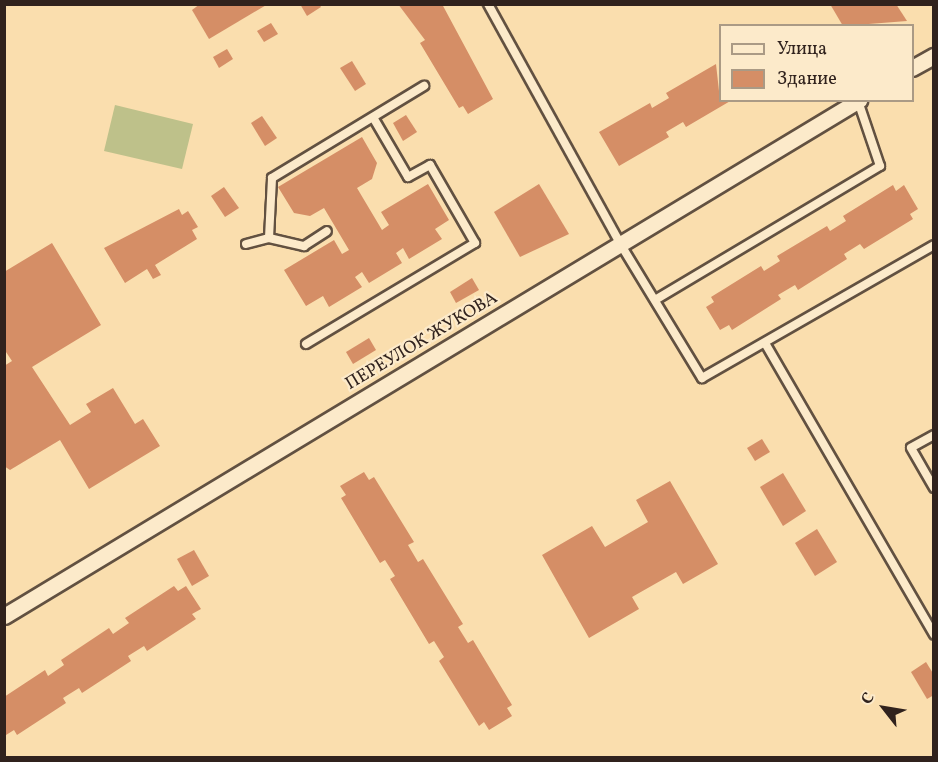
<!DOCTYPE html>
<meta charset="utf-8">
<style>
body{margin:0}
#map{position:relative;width:938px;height:762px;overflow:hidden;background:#fadeae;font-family:Vollkorn,serif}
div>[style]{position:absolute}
.green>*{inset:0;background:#bec18a}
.building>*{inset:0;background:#d58e66}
.roads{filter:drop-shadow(2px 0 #625141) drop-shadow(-2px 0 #625141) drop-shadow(0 2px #625141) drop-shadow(0 -2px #625141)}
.service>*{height:8px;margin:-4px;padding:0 4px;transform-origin:4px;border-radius:4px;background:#fceaca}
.minor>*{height:15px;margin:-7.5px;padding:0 7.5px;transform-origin:7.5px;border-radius:7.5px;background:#fceaca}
span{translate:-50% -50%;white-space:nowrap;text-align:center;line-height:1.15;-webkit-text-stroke:4.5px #fceaca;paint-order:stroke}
.street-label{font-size:18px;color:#30221d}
.frame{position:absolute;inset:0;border:6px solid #30221d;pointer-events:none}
.legend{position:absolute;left:719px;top:24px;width:195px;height:78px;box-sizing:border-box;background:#fceaca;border:2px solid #aa9a85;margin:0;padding:8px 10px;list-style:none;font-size:18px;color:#30221d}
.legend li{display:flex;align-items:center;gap:12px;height:30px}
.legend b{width:30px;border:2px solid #aa9a85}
.north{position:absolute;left:854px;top:678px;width:60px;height:60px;-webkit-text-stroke:4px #fceaca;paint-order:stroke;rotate:301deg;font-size:16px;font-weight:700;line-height:24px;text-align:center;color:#30221d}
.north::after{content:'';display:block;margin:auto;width:21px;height:27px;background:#30221d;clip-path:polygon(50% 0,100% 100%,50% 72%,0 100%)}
</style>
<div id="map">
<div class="green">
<div style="clip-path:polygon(115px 105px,193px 124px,182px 169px,104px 151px)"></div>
</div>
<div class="building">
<div style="clip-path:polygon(200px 4px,268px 4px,209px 39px,192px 10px)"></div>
<div style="clip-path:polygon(300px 4px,319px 4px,321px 7px,307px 16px)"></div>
<div style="clip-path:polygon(398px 4px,442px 4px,493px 99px,468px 114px,463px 106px,459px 108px,420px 43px,425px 40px)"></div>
<div style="clip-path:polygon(830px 4px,896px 4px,907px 21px,843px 26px)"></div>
<div style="clip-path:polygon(271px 23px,278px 34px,264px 42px,257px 31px)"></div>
<div style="clip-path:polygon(227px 49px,233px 59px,219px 68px,213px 57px)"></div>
<div style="clip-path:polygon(352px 61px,366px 84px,355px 91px,340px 68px)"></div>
<div style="clip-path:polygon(716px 64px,720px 100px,732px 100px,686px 127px,683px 122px,666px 132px,669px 137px,619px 166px,599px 132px,650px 103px,652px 108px,669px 98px,666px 93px)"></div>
<div style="clip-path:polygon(406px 115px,417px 132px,403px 141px,393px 123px)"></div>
<div style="clip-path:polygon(262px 116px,277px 138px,265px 146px,251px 123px)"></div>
<div style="clip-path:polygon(362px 137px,377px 163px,372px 179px,357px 188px,382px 230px,389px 225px,381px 212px,428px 184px,449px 220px,435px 229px,442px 239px,409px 259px,403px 248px,396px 253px,402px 263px,369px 283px,362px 272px,355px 277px,362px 287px,329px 307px,323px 296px,306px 306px,284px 270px,334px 240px,342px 254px,349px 250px,324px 208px,310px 216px,294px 213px,278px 187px)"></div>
<div style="clip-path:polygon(539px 184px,569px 234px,520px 257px,494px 212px)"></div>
<div style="clip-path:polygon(893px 185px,896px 191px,904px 185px,918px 209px,910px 214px,913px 219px,864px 249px,860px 244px,844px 254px,847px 259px,798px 290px,795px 285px,778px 295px,781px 299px,732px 330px,729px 325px,720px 330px,706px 307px,714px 302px,711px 297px,761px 266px,764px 271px,780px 261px,777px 256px,827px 226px,830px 231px,846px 221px,843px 216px)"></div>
<div style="clip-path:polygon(224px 187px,239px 208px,225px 217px,211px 196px)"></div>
<div style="clip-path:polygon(179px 209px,182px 215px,188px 211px,198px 227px,192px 230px,197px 239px,155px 265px,161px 275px,153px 279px,147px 269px,125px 283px,104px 248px)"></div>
<div style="clip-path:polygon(52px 243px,101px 325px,32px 367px,70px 425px,91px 412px,86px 404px,113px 388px,135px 424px,143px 419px,160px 446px,89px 489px,60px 440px,10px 470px,4px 466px,4px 366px,12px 361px,4px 349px,4px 272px)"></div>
<div style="clip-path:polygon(472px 278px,479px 290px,456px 303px,450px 292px)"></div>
<div style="clip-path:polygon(369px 338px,376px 350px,353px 364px,346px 352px)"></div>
<div style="clip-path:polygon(762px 439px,770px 452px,755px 461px,747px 448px)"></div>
<div style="clip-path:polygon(364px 472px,369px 480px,374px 477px,414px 542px,408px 545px,418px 562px,423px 559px,463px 624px,458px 627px,468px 643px,473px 640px,512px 705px,507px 708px,512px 716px,489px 730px,484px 722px,479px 726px,439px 661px,444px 657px,434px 641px,429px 644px,390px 579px,395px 576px,385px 560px,380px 563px,341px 498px,346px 495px,340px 486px)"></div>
<div style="clip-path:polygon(783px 473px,806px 511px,783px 526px,760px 487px)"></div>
<div style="clip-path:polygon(670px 481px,718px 564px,683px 584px,676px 572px,632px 597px,639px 609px,589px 638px,542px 555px,592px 526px,605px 547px,648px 522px,636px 500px)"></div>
<div style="clip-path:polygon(817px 529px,837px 562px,815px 576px,795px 543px)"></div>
<div style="clip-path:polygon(194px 550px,209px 576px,192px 586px,177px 559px)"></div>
<div style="clip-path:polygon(174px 586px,178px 591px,186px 586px,201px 609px,192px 614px,196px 619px,147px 651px,144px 646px,128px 656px,131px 661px,82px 693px,79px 688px,63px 698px,66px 703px,17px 735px,14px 730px,6px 735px,4px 697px,45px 670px,48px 676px,64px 665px,61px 660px,109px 628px,113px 634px,129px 623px,125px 618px)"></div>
<div style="clip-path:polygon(926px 662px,934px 675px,934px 695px,927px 699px,911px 672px)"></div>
</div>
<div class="roads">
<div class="service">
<div style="left:488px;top:4px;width:275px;rotate:61.1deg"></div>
<div style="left:621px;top:245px;width:156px;rotate:58.7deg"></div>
<div style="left:702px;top:378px;width:267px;rotate:-29.8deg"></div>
<div style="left:269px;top:238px;width:60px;rotate:-87.1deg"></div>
<div style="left:272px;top:178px;width:178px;rotate:-31.2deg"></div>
<div style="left:246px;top:244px;width:24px;rotate:-15deg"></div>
<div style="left:269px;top:238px;width:36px;rotate:13deg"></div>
<div style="left:304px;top:246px;width:27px;rotate:-33deg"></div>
<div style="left:655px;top:300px;width:262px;rotate:-30.8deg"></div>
<div style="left:880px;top:166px;width:69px;rotate:-108.7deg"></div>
<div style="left:765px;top:343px;width:337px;rotate:59.9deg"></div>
<div style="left:306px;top:344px;width:197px;rotate:-30.9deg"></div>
<div style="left:475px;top:243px;width:90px;rotate:-120deg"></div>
<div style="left:430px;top:165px;width:25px;rotate:151deg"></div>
<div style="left:408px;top:177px;width:69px;rotate:-120.3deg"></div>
<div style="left:934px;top:435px;width:26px;rotate:151deg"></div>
<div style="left:911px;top:448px;width:46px;rotate:60.1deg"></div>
</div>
<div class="minor">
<div style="left:912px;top:68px;width:25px;rotate:-29deg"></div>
<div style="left:4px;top:616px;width:999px;rotate:-31.11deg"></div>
</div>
</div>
<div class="street-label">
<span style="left:422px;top:342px;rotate:-31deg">ПЕРЕУЛОК ЖУКОВА</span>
</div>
<div class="frame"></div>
<ul class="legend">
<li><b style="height:8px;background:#fceaca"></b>Улица</li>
<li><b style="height:16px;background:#d58e66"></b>Здание</li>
</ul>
<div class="north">С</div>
</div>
